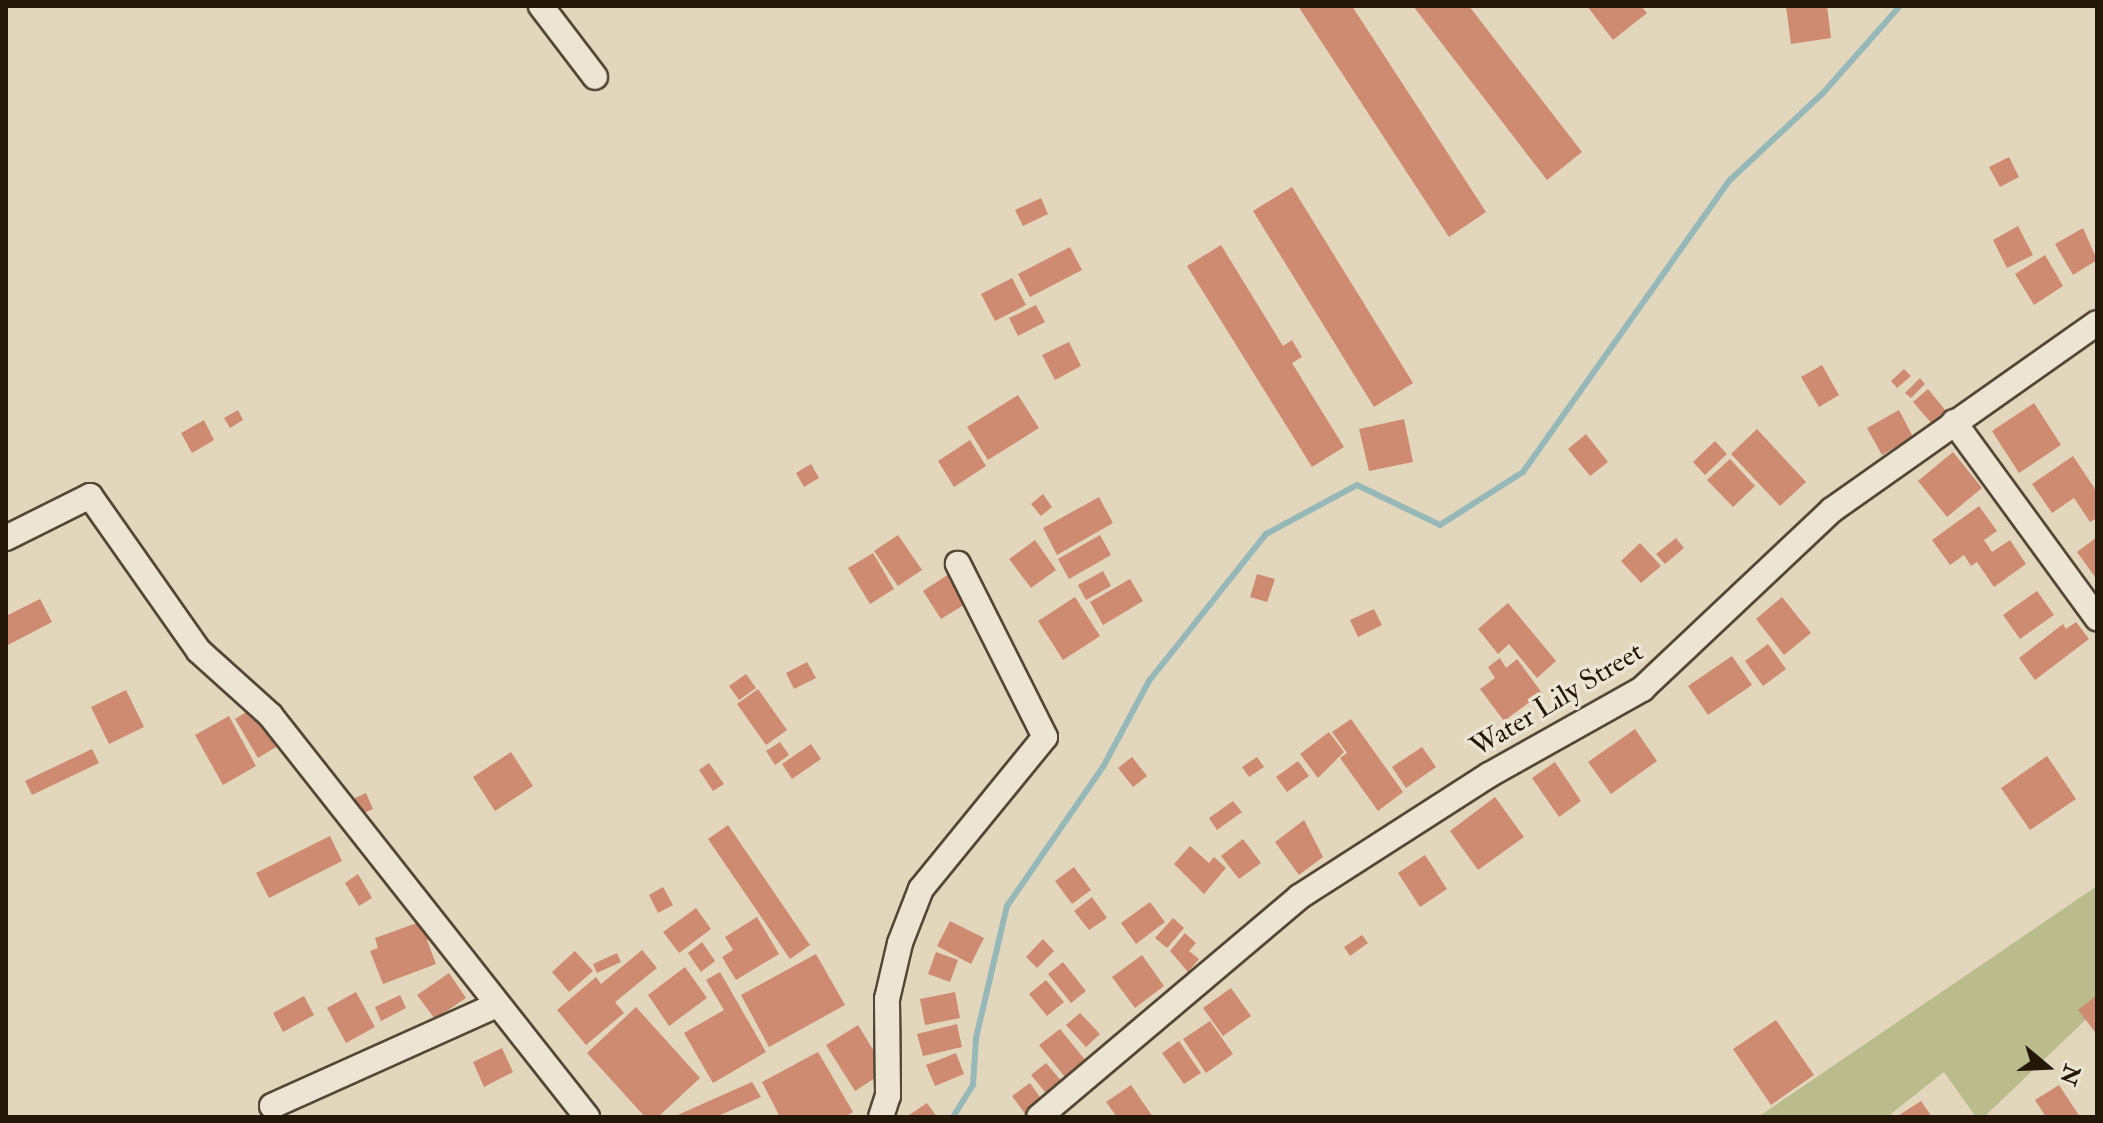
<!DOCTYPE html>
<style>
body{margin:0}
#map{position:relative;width:2103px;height:1123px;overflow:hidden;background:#e2d7bd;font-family:"IM FELL Double Pica",serif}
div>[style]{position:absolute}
.green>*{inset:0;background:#babc8d}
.stream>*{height:6px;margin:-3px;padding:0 3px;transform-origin:3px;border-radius:3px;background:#97b8b9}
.building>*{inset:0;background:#ce8b72}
.roads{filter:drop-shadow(2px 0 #544735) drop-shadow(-2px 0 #544735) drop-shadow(0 2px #544735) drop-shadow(0 -2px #544735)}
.street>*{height:24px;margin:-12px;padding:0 12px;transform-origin:12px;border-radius:12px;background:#ece5d4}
span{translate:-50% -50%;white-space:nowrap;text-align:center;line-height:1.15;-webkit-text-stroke:7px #ece5d4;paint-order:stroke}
.street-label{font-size:28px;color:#251708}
.frame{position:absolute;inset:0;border:8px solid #251708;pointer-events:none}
.north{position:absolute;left:2007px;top:1027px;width:80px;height:80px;-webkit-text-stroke:6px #ece5d4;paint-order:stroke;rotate:109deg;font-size:22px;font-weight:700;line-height:32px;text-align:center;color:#251708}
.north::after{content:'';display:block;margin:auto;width:28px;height:36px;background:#251708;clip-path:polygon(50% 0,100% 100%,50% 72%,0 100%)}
</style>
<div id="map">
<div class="green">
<div style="clip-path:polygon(2097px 886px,2097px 1009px,1984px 1117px,1976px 1117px,1944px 1072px,1887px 1117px,1758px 1117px)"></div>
</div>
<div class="stream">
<div style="left:953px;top:1117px;width:38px;rotate:-58deg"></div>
<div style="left:973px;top:1085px;width:47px;rotate:-86.3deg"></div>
<div style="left:976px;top:1038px;width:136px;rotate:-76.8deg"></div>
<div style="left:1007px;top:906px;width:169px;rotate:-55.4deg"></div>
<div style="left:1103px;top:767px;width:98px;rotate:-61.9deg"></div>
<div style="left:1149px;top:681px;width:188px;rotate:-51.5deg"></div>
<div style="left:1266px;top:534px;width:103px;rotate:-28.3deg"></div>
<div style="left:1357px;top:485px;width:92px;rotate:25.7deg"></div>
<div style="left:1440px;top:525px;width:98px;rotate:-32.6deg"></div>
<div style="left:1523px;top:472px;width:358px;rotate:-54.7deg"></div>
<div style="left:1730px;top:180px;width:127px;rotate:-43.1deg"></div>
<div style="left:1823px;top:93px;width:116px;rotate:-48.5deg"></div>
</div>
<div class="building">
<div style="clip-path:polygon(1298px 6px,1352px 6px,1486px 212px,1449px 237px)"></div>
<div style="clip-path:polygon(1413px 6px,1469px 6px,1582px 152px,1547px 180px)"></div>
<div style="clip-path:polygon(1587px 6px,1641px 6px,1647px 13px,1613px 40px)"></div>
<div style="clip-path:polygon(1786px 6px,1827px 6px,1831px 38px,1791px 44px)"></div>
<div style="clip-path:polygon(2009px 157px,2019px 177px,2000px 187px,1989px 167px)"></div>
<div style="clip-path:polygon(1292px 187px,1413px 383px,1374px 407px,1253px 211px)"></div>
<div style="clip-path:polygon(1041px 198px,1048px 214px,1023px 226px,1015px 210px)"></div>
<div style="clip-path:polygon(2018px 226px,2033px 255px,2007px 268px,1993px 240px)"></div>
<div style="clip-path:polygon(2083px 228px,2097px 260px,2073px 275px,2055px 244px)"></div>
<div style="clip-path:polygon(1221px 245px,1283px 346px,1292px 340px,1302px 357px,1292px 363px,1344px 447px,1312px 467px,1187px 266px)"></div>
<div style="clip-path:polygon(1070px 247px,1082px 270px,1030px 297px,1018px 274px)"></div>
<div style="clip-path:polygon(2045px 255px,2063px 286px,2034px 305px,2015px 274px)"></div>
<div style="clip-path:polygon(1012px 278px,1026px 305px,995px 321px,981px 294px)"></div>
<div style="clip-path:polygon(1036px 305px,1045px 322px,1018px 336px,1009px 318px)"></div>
<div style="clip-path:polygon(1069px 342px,1081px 366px,1055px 380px,1042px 355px)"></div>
<div style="clip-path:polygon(1822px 365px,1839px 395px,1819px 407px,1801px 377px)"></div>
<div style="clip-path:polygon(1904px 369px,1911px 376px,1897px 388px,1891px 381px)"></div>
<div style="clip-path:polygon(1920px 378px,1925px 384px,1911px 398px,1905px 393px)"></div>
<div style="clip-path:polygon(1928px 389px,1946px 411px,1932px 424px,1913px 402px)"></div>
<div style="clip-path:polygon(1018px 395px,1039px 428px,988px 460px,967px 427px)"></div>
<div style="clip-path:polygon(2034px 403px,2061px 445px,2019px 473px,1992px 431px)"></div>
<div style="clip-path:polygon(238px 410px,243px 420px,230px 428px,224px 418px)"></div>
<div style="clip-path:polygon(1899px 410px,1913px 437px,1882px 455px,1867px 428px)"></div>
<div style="clip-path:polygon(1404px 419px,1413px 462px,1369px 471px,1359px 429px)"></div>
<div style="clip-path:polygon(204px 420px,214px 440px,192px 453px,181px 433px)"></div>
<div style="clip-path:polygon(1757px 429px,1806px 482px,1780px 506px,1731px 454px)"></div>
<div style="clip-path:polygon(1586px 434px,1608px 462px,1590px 476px,1568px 449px)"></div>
<div style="clip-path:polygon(970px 440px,986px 466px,954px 487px,938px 461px)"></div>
<div style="clip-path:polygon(1715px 441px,1727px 454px,1705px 475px,1693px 462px)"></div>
<div style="clip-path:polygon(1953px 452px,1982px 488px,1947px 517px,1918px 481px)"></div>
<div style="clip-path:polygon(2073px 456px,2097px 492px,2097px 518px,2090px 522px,2074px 498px,2052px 513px,2032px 484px)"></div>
<div style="clip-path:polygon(1730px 459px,1755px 486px,1733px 507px,1707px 480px)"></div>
<div style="clip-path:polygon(811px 464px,819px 478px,804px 487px,796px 473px)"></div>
<div style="clip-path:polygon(1043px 494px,1052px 507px,1041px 516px,1031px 504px)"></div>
<div style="clip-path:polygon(1099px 497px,1113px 523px,1057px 555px,1043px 528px)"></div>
<div style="clip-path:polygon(1979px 506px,1997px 531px,1984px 540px,1992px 552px,2010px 540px,2026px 564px,1994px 587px,1977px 562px,1971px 566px,1964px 555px,1950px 565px,1932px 540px)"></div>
<div style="clip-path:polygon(898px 535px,922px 570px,898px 586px,874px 551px)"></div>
<div style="clip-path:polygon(1100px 535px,1111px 555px,1069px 579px,1058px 559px)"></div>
<div style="clip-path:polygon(2097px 537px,2097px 575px,2095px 577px,2077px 552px)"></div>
<div style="clip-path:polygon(1676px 538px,1684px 548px,1665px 564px,1656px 554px)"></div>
<div style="clip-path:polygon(1035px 540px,1056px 570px,1031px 588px,1009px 559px)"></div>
<div style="clip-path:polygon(1640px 543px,1661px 566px,1641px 583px,1621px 561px)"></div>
<div style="clip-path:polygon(873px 553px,894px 589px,870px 604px,848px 568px)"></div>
<div style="clip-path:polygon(1103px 571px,1111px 586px,1086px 600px,1078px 585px)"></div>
<div style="clip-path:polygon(949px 574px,967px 603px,941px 619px,923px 591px)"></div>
<div style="clip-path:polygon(1257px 574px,1275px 579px,1267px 602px,1250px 597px)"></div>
<div style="clip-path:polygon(1130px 579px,1143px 601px,1103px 625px,1090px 602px)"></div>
<div style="clip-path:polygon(2037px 591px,2054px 615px,2020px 639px,2003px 615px)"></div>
<div style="clip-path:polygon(1075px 597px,1100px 636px,1063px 660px,1038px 621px)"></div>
<div style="clip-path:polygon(1782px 597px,1811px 633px,1784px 655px,1756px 619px)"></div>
<div style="clip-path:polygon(40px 599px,52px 622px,8px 645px,6px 616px)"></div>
<div style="clip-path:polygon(1508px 603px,1556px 661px,1537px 678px,1509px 644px,1498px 654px,1478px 629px)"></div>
<div style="clip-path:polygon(1374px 609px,1382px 625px,1358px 637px,1350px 620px)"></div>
<div style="clip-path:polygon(2076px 622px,2089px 639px,2035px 680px,2019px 658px,2063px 624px,2066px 629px)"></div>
<div style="clip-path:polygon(1768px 644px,1786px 669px,1763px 686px,1745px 661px)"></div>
<div style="clip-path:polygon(1732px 656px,1752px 685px,1708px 715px,1688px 686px)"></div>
<div style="clip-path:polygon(1500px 658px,1506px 668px,1517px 659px,1542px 693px,1504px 721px,1480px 689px,1495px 678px,1488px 667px)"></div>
<div style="clip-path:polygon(807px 662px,816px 678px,794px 689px,786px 673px)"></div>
<div style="clip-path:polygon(746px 674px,756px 688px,739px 700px,729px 686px)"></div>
<div style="clip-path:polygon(758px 689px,787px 730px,766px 745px,737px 704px)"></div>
<div style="clip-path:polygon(126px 690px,144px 727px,109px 744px,91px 707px)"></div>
<div style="clip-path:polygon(258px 705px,281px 744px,258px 758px,235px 719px)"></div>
<div style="clip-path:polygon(229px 716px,256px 766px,223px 785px,195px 735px)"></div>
<div style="clip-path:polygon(1351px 719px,1403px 792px,1378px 811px,1340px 758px,1347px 753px,1332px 732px)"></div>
<div style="clip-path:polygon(1635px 729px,1657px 761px,1611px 794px,1588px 762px)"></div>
<div style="clip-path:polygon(1329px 732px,1344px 752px,1318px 778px,1300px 754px)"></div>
<div style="clip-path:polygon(780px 742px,789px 755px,775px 765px,766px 751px)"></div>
<div style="clip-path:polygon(811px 744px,821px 759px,792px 779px,782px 764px)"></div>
<div style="clip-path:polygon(1422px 747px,1436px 767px,1406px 788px,1392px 767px)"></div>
<div style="clip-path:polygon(92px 749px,99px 763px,32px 795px,25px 781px)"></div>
<div style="clip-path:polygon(511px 752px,533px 786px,495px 811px,473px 777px)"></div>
<div style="clip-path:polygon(2047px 756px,2076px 799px,2030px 830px,2001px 788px)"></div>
<div style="clip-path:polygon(1132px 757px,1147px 776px,1133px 787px,1118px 768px)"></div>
<div style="clip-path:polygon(1257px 757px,1264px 767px,1249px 777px,1242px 767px)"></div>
<div style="clip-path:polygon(1298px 761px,1309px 776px,1287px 792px,1276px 777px)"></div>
<div style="clip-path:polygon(1555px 762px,1581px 801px,1559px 817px,1532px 778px)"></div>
<div style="clip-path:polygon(709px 763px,724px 784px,713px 791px,699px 770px)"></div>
<div style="clip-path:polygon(366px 793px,373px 809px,351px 819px,344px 803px)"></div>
<div style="clip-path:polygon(1495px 797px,1524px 837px,1478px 870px,1450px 831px)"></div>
<div style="clip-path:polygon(1233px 801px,1242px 812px,1217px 830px,1209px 818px)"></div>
<div style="clip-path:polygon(1304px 820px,1323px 857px,1299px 875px,1275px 842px)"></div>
<div style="clip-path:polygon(728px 825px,810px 945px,790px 959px,708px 839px)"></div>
<div style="clip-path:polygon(330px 836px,342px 861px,269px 898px,256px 873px)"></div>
<div style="clip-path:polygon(1243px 839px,1261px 863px,1239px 879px,1221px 856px)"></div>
<div style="clip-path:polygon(1190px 846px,1209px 863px,1214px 857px,1226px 868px,1204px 894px,1174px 864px)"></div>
<div style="clip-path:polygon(1425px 855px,1447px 889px,1420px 907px,1398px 873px)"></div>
<div style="clip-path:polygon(1074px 867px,1091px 890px,1072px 904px,1055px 881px)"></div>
<div style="clip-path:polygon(358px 874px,372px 898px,359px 906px,345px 883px)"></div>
<div style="clip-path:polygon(663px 887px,673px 905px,658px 913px,649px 895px)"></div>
<div style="clip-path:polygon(1092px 897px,1107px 918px,1089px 930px,1074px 911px)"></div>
<div style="clip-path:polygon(1150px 902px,1165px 922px,1136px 944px,1121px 923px)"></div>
<div style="clip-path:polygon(696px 908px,711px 929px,679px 953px,663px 932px)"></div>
<div style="clip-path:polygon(757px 917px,779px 954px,736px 980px,722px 957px,733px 950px,725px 937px)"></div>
<div style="clip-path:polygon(1173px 918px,1184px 928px,1167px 948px,1155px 938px)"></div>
<div style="clip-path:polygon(428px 919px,434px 937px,427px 940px,436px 964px,383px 984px,370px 951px,378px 948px,375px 938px)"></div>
<div style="clip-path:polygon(950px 921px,984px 938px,971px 964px,937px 946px)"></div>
<div style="clip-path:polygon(1185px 933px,1196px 943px,1189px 951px,1199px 959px,1188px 972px,1170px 951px)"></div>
<div style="clip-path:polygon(1362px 935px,1368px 943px,1350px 956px,1344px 947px)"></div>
<div style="clip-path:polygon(1043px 939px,1054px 951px,1037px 968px,1026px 957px)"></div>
<div style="clip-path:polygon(702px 942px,715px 961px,701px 972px,688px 953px)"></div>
<div style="clip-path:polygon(642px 950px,657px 968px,615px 1002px,624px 1013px,586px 1045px,557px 1010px,596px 977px,601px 984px)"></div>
<div style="clip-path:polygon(575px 951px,593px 971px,569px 992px,552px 972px)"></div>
<div style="clip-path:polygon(936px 952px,958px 960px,950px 982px,928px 974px)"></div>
<div style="clip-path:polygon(617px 953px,621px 962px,597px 973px,593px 964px)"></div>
<div style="clip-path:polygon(816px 954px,845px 1005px,769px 1047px,741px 995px)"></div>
<div style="clip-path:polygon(1142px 955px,1164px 986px,1135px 1008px,1112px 977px)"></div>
<div style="clip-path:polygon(1063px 962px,1086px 991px,1071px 1003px,1048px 974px)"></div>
<div style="clip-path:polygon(685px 967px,707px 998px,669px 1026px,648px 995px)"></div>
<div style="clip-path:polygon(720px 972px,766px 1052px,713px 1083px,684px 1033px,724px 1010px,706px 980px)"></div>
<div style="clip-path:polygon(449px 973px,466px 998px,435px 1019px,417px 995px)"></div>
<div style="clip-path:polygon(1046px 980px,1064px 1002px,1047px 1016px,1029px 994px)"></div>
<div style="clip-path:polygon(1231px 988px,1251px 1016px,1223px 1036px,1203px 1008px)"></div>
<div style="clip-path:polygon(356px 992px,375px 1027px,346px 1043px,327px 1008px)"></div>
<div style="clip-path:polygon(955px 992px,960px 1018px,925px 1025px,920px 999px)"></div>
<div style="clip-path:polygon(400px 995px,406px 1008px,381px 1021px,375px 1007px)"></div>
<div style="clip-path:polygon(2097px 995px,2097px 1030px,2095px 1032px,2078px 1010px)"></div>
<div style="clip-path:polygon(304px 996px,314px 1015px,283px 1032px,273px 1013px)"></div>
<div style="clip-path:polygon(636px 1007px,700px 1078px,658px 1117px,645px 1117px,587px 1053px)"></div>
<div style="clip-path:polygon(1080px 1013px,1100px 1034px,1086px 1047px,1066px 1025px)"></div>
<div style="clip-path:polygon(1776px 1020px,1814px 1075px,1771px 1105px,1733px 1049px)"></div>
<div style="clip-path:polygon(1210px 1021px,1233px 1054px,1206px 1073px,1183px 1039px)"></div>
<div style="clip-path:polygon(957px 1024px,962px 1047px,923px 1056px,917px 1034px)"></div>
<div style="clip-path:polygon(858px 1025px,886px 1071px,855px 1091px,826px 1045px)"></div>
<div style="clip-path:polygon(1060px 1029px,1086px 1061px,1065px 1077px,1039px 1045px)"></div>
<div style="clip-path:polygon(1179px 1041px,1201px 1073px,1184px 1084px,1162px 1053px)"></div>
<div style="clip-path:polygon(502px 1048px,513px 1072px,484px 1087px,473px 1062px)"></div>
<div style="clip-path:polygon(818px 1052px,853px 1112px,845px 1117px,780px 1117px,762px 1082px)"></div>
<div style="clip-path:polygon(956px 1053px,964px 1074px,935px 1086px,926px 1065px)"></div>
<div style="clip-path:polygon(1046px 1063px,1065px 1085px,1050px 1098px,1031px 1075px)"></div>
<div style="clip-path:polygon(752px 1082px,761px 1097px,716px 1117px,673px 1117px)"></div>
<div style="clip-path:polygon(1030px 1083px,1044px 1103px,1026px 1115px,1012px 1096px)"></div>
<div style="clip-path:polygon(1131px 1085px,1153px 1117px,1117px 1117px,1106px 1102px)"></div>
<div style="clip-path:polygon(2059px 1085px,2080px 1117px,2046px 1117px,2035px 1100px)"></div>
<div style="clip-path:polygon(1921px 1101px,1932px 1117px,1896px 1117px)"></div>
<div style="clip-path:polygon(927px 1103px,937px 1117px,906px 1117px)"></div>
</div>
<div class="roads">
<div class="street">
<div style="left:541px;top:6px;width:89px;rotate:52.7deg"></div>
<div style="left:1954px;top:422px;width:243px;rotate:53.9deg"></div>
<div style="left:6px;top:538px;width:94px;rotate:-26.6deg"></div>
<div style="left:90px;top:496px;width:189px;rotate:54.9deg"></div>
<div style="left:199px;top:651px;width:96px;rotate:42deg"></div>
<div style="left:270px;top:715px;width:512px;rotate:51.74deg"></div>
<div style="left:272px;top:1106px;width:247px;rotate:-24.2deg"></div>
<div style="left:881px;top:1117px;width:22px;rotate:-72deg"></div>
<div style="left:888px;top:1096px;width:97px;rotate:-90.6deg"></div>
<div style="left:887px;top:999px;width:57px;rotate:-76.9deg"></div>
<div style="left:900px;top:943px;width:58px;rotate:-68.7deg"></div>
<div style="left:921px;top:889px;width:196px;rotate:-50.8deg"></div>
<div style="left:1045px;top:737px;width:194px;rotate:-116.7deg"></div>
<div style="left:1039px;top:1117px;width:341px;rotate:-40.2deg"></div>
<div style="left:1299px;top:897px;width:226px;rotate:-32.7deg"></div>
<div style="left:1489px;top:775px;width:176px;rotate:-29.3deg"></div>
<div style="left:1642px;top:689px;width:261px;rotate:-43.3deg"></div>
<div style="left:1832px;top:510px;width:324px;rotate:-35.2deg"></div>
</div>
</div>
<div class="street-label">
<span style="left:1557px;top:700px;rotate:-31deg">Water Lily Street</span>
</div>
<div class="frame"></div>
<div class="north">N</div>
</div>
